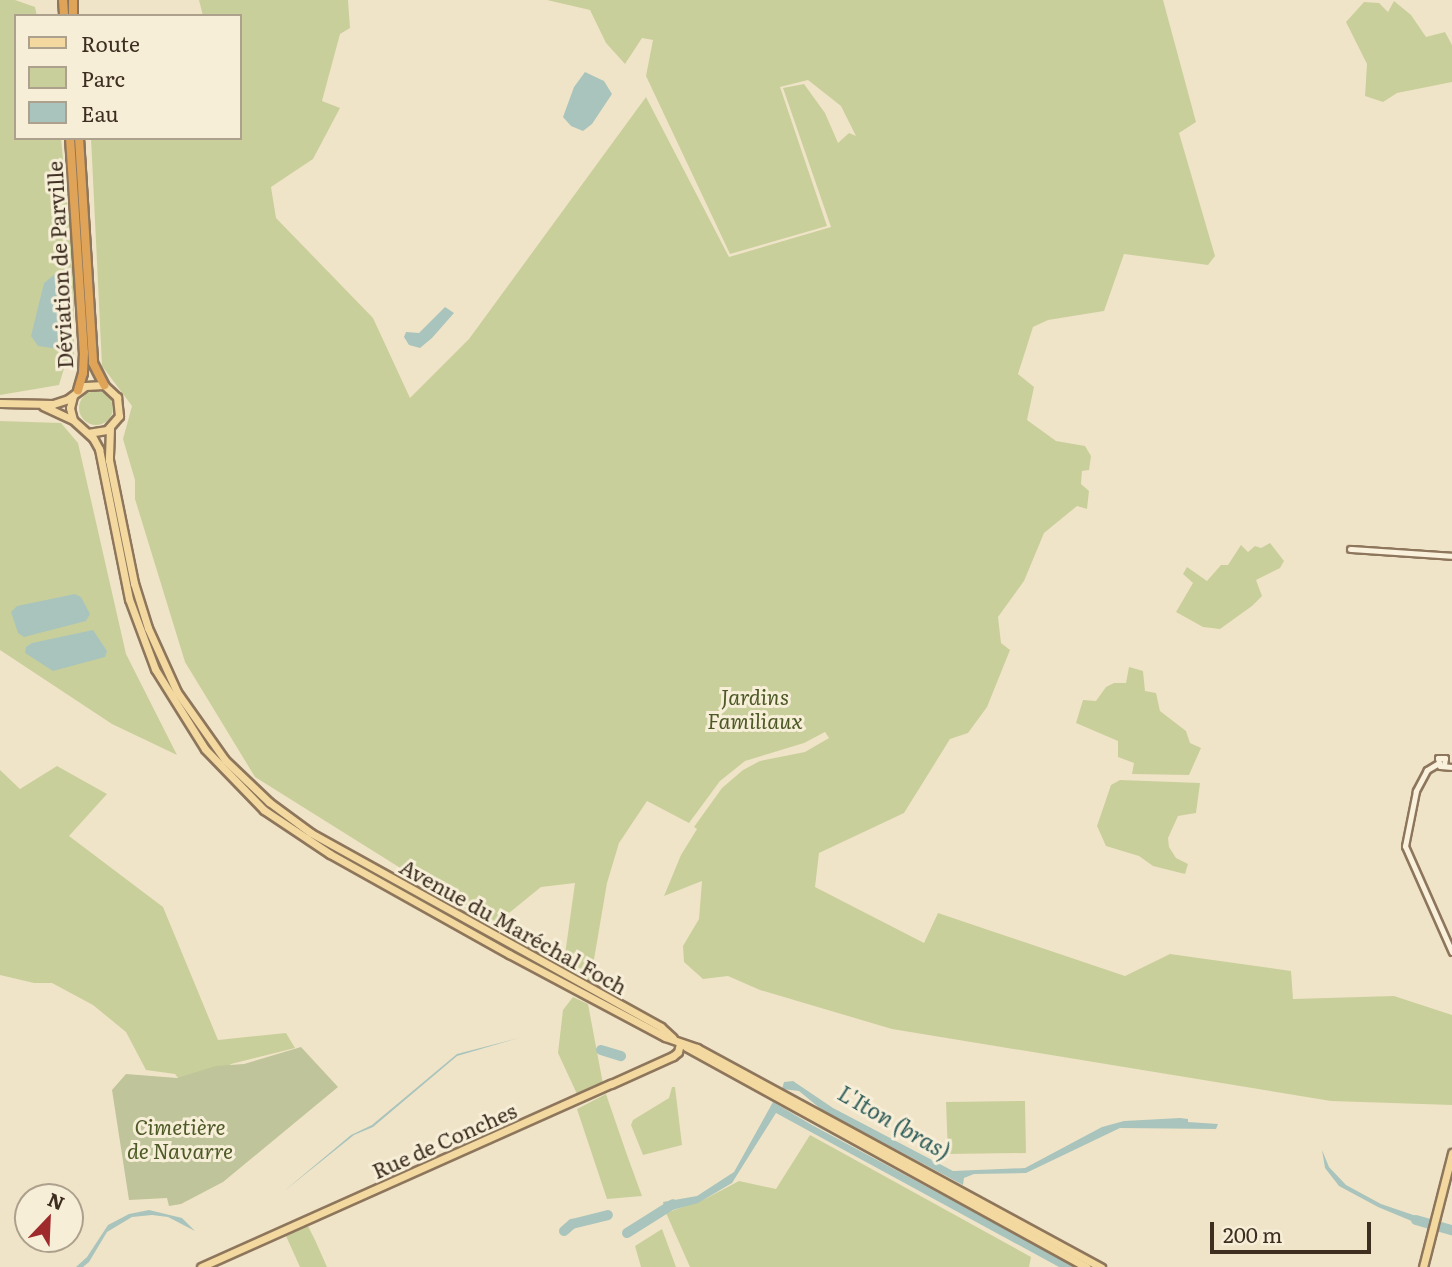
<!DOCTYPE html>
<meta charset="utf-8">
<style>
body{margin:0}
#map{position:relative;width:1452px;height:1267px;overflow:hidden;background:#f0e4c8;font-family:Literata,serif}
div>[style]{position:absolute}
.green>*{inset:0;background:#c9cf9b}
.round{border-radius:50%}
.cemetery>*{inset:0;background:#bfc49a}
.water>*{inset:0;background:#a9c4bc}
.river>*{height:10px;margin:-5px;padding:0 5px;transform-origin:5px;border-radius:5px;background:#a9c4bc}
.roads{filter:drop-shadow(2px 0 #8d765c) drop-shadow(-2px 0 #8d765c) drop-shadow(0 2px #8d765c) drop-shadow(0 -2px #8d765c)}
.minor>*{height:5px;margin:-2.5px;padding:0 2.5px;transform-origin:2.5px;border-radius:2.5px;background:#faf1dc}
.major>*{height:7px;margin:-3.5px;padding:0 3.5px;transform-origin:3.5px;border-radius:3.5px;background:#f3d9a0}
.highway>*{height:8px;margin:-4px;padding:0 4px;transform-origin:4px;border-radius:4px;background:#e0a458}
span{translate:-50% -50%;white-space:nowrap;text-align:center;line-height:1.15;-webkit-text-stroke:6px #f7eed8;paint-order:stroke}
.street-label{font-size:21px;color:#3d2e20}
.park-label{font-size:21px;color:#4d5a26;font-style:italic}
.water-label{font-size:23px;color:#2f5d5a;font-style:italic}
.legend{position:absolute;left:14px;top:14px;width:228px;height:126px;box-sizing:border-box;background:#f7eed8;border:2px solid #ada18e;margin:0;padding:9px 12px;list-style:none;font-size:21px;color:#3d2e20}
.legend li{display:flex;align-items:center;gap:14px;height:35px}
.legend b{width:35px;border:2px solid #ada18e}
.north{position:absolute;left:14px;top:1183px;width:70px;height:70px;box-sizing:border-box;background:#f7eed8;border:2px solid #ada18e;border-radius:50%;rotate:23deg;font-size:19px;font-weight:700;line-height:28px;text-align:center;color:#3d2e20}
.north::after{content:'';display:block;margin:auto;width:24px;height:32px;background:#9e2a2b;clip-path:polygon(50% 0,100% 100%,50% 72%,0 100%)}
.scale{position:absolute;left:1210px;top:1222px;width:161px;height:32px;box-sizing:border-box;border:4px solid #3d2e20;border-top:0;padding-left:9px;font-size:21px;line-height:24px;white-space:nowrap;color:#3d2e20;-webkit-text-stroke:5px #f7eed8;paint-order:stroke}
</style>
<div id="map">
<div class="green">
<div style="clip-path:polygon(0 0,15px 0,35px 7px,37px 16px,16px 16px,16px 138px,61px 138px,74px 272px,74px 357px,66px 362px,59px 385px,0 395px)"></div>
<div style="clip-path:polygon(199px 0,348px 0,350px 28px,340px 34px,322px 101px,340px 108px,313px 159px,271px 187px,276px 218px,373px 318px,410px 398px,469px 339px,646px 97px,729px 257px,831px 227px,783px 88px,804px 84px,825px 113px,838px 143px,849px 133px,856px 136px,841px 106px,808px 80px,780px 87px,827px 226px,730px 254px,646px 76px,653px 40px,642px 38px,625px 64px,606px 43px,590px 10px,547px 0,1163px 0,1196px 122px,1179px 133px,1215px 256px,1208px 265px,1124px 254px,1104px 311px,1048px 320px,1033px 327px,1018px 374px,1034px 387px,1027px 420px,1056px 441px,1085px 446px,1091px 456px,1089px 470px,1082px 471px,1081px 484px,1089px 491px,1087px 509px,1077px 506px,1044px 533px,1024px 581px,998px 617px,1001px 643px,1010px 650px,987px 707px,968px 733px,950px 739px,904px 813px,819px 853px,815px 887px,924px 943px,938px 913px,1125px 976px,1170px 954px,1291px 971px,1293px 999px,1394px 996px,1452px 1015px,1452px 1105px,1331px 1101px,892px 1029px,760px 990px,728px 976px,703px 979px,684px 962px,683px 946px,699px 919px,702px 881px,664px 896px,681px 855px,697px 829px,694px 827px,722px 788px,743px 770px,760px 761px,805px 752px,829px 738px,825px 732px,804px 743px,745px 761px,720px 781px,689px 823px,647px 801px,619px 843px,607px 883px,590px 983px,563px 969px,575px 883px,541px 887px,493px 926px,255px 777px,185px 662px,135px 499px,135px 480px,123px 439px,132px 406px,102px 366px,91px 138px,240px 138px,240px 16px,203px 16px)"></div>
<div style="clip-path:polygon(1394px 1px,1411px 15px,1426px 37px,1445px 32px,1452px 45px,1452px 82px,1397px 93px,1383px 102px,1365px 96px,1367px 64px,1346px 22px,1364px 2px,1379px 3px,1388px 12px)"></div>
<div class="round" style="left:79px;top:391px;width:34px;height:34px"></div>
<div style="clip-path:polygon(0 421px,61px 423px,78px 443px,126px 654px,177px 755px,112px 724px,0 650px)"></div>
<div style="clip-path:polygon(1270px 543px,1284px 561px,1280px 568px,1256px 580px,1262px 596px,1252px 606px,1220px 629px,1203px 627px,1176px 612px,1193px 583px,1183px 574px,1187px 567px,1207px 581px,1221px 565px,1228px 565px,1241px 545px,1248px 552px,1255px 546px,1261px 548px)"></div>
<div style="clip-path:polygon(1129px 667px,1143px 671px,1145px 691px,1156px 693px,1160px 711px,1186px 731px,1190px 743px,1201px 748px,1189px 775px,1132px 774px,1134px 763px,1118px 757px,1118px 741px,1076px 723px,1083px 700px,1096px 701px,1106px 687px,1114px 683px,1126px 683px)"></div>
<div style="clip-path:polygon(57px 766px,107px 794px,69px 836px,163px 907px,218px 1040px,286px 1033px,295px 1048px,231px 1064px,218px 1078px,203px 1110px,175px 1074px,146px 1070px,126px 1032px,93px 1005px,52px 983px,34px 983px,0 975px,0 770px,20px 789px)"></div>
<div style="clip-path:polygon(1120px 780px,1200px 783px,1196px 813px,1178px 816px,1168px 838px,1169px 847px,1176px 858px,1188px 864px,1185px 874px,1153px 866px,1139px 856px,1106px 846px,1097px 826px,1111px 785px)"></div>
<div style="clip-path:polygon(573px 997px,588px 1004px,603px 1084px,577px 1094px,558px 1053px,563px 1010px)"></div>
<div style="clip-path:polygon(672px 1087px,675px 1087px,682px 1145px,643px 1155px,631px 1125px,633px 1120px,669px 1098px)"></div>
<div style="clip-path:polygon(606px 1094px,627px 1155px,642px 1196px,607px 1199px,577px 1109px)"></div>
<div style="clip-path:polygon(1025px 1101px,1026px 1153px,948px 1154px,946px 1102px)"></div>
<div style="clip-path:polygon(810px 1135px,1031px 1257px,1029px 1267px,690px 1267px,666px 1213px,705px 1199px,739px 1181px,776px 1189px)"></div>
<div style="clip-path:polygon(308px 1226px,315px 1240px,327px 1267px,300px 1267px,286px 1236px)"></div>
<div style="clip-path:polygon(662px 1229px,676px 1267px,641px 1267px,635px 1246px)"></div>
</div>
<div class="cemetery">
<div style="clip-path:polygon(301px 1047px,338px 1087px,223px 1182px,181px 1204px,169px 1206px,167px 1198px,129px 1200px,112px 1090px,126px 1074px,177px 1078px,216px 1066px,244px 1064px)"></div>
</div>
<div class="water">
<div style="clip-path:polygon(585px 72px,604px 81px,612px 94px,592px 124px,583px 131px,571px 126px,563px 117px,574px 87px)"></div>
<div style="clip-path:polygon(55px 274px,67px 278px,70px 285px,72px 315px,70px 348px,66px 350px,38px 346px,31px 336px,44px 283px)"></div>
<div style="clip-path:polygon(445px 307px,454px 313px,432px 338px,420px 348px,409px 345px,404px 337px,406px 332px,419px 333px)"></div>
<div style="clip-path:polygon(75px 594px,81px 597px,90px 614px,86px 621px,24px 637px,18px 633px,11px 612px,17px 606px)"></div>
<div style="clip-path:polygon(93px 630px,107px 651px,105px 657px,53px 671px,25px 653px,26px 647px,32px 643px)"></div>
<div style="clip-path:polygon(522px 1037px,457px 1056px,373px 1127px,354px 1135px,283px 1192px,351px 1135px,372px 1125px,457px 1054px)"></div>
<div style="clip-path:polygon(793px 1081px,833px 1108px,953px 1171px,1025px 1168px,1102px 1127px,1124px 1121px,1180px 1118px,1188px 1119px,1188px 1122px,1218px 1124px,1216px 1129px,1120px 1128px,1026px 1173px,974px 1174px,964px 1178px,963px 1185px,822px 1110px,799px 1091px,782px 1089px,784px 1082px)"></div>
<div style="clip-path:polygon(773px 1102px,812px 1125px,1076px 1267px,1059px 1267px,776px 1113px,732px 1183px,698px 1203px,665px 1212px,663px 1202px,697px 1196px,734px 1172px)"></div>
<div style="clip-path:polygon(1322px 1150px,1329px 1167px,1346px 1185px,1381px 1204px,1428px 1220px,1426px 1227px,1378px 1207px,1339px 1186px,1325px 1168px)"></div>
<div style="clip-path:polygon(149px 1210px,182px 1218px,195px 1231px,168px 1217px,152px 1215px,132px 1217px,107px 1232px,89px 1262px,83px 1267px,76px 1267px,87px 1257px,108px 1225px,129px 1214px)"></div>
</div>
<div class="river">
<div style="left:601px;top:1050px;width:21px;rotate:17deg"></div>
<div style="left:1416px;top:1220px;width:37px;rotate:16deg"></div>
<div style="left:564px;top:1231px;width:11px;rotate:-41deg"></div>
<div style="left:572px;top:1224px;width:37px;rotate:-14deg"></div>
<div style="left:627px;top:1233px;width:54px;rotate:-32.2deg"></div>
</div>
<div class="roads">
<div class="minor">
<div style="left:1350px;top:549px;width:102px;rotate:3.9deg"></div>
<div style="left:1437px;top:764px;width:12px;rotate:149deg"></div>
<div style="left:1427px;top:770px;width:24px;rotate:118deg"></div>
<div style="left:1416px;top:791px;width:56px;rotate:101.3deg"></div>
<div style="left:1405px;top:846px;width:116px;rotate:66.1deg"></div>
<div style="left:1444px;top:765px;width:7px;rotate:-82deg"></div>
<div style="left:1445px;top:758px;width:7px;rotate:180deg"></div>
<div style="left:1438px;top:758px;width:8px;rotate:76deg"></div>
<div style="left:1440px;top:766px;width:12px;rotate:5deg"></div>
</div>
<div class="major">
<div style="left:73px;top:396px;width:12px;rotate:104deg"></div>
<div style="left:70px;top:408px;width:12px;rotate:76deg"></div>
<div style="left:73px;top:420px;width:27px;rotate:42deg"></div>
<div style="left:93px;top:438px;width:13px;rotate:61deg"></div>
<div style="left:99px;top:449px;width:153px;rotate:78.7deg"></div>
<div style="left:129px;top:599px;width:75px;rotate:69.6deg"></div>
<div style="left:155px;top:669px;width:94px;rotate:58deg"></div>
<div style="left:205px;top:749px;width:85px;rotate:46deg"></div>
<div style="left:264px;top:810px;width:79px;rotate:33.7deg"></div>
<div style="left:330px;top:854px;width:205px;rotate:29.2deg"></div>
<div style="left:509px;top:954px;width:177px;rotate:28deg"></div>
<div style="left:665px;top:1037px;width:34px;rotate:19deg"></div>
<div style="left:697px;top:1048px;width:460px;rotate:28.5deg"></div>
<div style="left:0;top:403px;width:53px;rotate:1.1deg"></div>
<div style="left:53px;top:404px;width:16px;rotate:-18deg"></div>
<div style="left:68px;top:399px;width:21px;rotate:-37deg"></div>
<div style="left:85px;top:386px;width:19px;rotate:-3deg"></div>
<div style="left:104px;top:385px;width:18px;rotate:43deg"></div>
<div style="left:117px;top:397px;width:19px;rotate:84deg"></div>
<div style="left:119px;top:416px;width:18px;rotate:131deg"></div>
<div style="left:107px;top:430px;width:18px;rotate:171deg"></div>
<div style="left:43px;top:406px;width:31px;rotate:25deg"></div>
<div style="left:110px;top:428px;width:32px;rotate:92deg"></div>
<div style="left:109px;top:460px;width:126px;rotate:78.5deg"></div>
<div style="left:134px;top:583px;width:47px;rotate:72.7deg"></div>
<div style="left:148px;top:628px;width:70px;rotate:65.6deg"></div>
<div style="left:177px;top:692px;width:83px;rotate:54.8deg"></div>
<div style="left:225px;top:760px;width:61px;rotate:43.7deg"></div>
<div style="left:269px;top:802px;width:52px;rotate:36.4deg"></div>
<div style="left:311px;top:833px;width:400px;rotate:29deg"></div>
<div style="left:661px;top:1027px;width:16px;rotate:43deg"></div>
<div style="left:686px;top:1047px;width:457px;rotate:28.8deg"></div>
<div style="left:201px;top:1267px;width:449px;rotate:-24.1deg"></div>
<div style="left:611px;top:1084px;width:68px;rotate:-24.3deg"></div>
<div style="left:673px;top:1056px;width:6px;rotate:-39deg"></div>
<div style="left:678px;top:1052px;width:9px;rotate:-77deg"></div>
<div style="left:1423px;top:1267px;width:118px;rotate:-75.7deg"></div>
</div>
<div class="highway">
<div style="left:63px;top:0;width:16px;rotate:86deg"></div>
<div style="left:73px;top:0;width:16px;rotate:90deg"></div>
<div style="left:70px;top:138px;width:215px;rotate:86.3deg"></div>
<div style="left:84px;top:353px;width:20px;rotate:93deg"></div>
<div style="left:83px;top:373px;width:18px;rotate:106deg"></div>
<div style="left:79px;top:138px;width:225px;rotate:86.4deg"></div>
<div style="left:93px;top:363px;width:25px;rotate:63deg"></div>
</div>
</div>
<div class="street-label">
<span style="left:59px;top:265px;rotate:-93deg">Déviation de Parville</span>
<span style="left:514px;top:926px;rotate:29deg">Avenue du Maréchal Foch</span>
<span style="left:444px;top:1140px;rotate:-24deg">Rue de Conches</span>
</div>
<div class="park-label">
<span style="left:755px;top:708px">Jardins<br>Familiaux</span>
<span style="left:180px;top:1138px">Cimetière<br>de Navarre</span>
</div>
<div class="water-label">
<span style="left:895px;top:1121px;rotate:30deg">L'Iton (bras)</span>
</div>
<ul class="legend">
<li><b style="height:9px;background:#f3d9a0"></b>Route</li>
<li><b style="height:19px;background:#c9cf9b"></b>Parc</li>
<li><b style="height:19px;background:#a9c4bc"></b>Eau</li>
</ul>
<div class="north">N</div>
<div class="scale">200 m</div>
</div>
